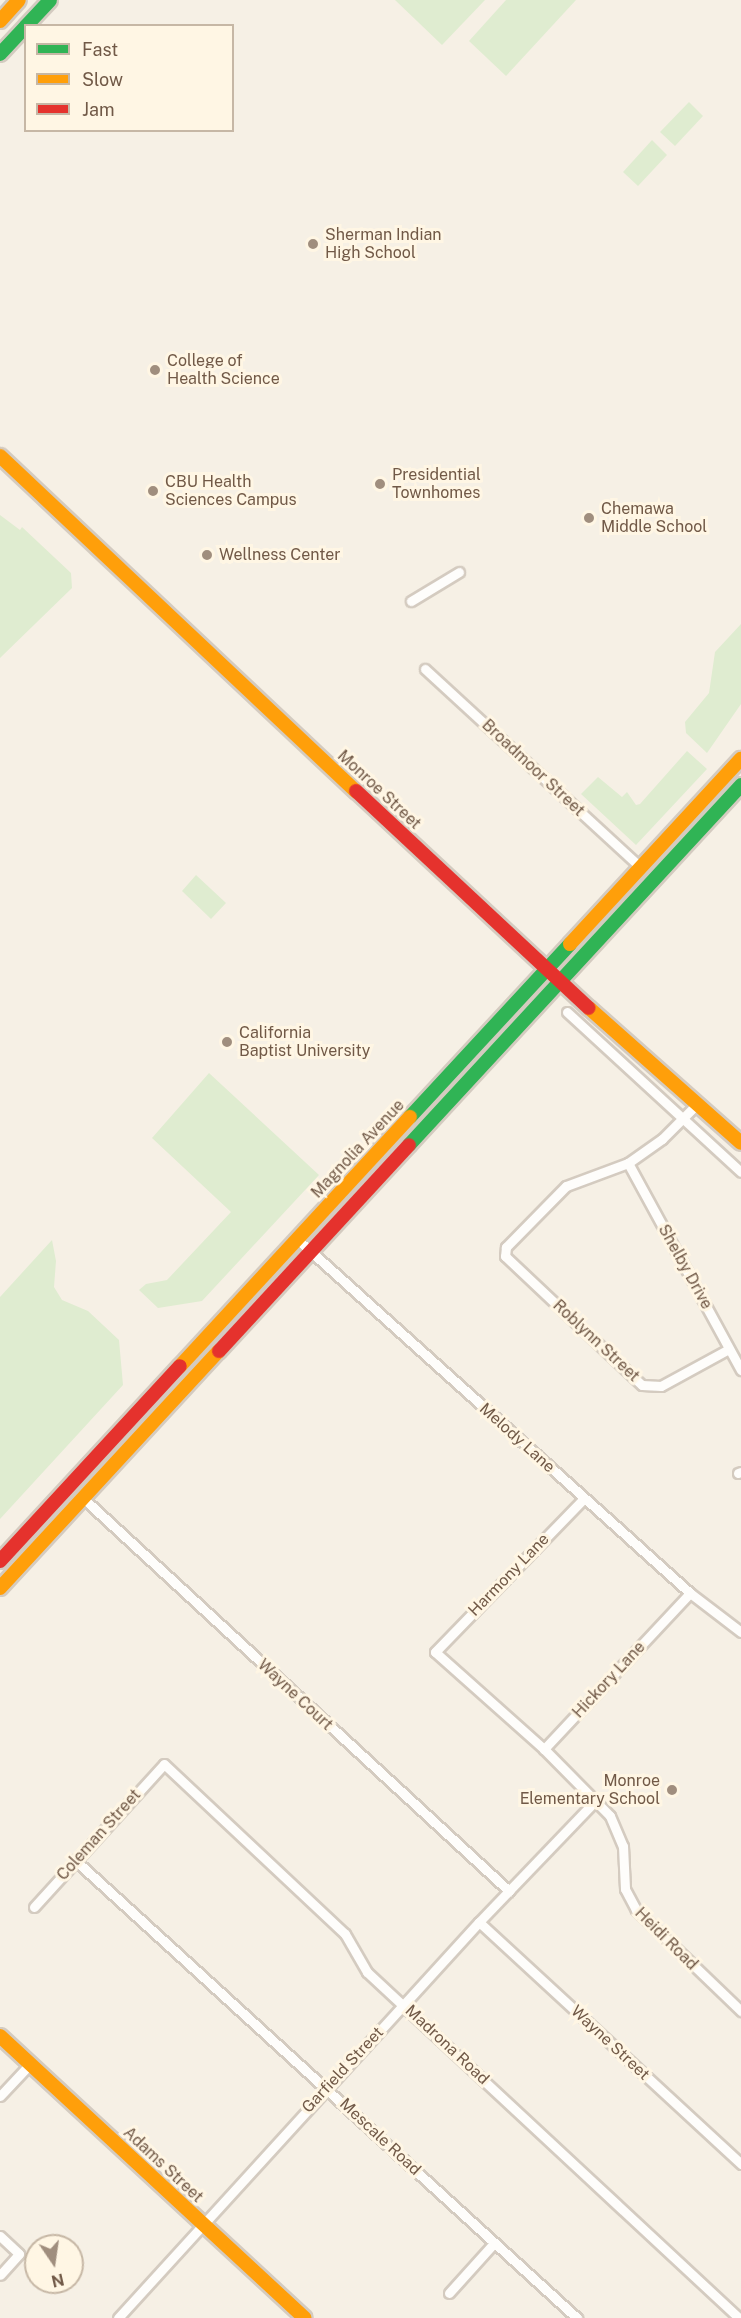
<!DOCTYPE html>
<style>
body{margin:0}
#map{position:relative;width:741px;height:2318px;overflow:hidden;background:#f6f0e5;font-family:"Public Sans",sans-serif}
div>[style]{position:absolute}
.green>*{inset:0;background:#dfecd0}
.roads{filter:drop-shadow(2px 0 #d4cbc0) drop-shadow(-2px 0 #d4cbc0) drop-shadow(0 2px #d4cbc0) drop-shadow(0 -2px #d4cbc0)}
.street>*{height:9px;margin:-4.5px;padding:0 4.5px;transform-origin:4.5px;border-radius:4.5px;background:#fefdfb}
.fast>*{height:14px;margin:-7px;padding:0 7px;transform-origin:7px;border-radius:7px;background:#30b455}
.slow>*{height:14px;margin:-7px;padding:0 7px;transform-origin:7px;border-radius:7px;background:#ff9f0a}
.jam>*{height:14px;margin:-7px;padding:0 7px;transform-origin:7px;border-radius:7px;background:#e5322d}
.dots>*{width:16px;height:16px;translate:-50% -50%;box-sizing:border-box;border:3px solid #fff6e4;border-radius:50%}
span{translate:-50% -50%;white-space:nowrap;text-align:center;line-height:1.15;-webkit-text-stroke:6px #fff6e4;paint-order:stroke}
.poi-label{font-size:16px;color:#715947}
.left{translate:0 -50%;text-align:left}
.right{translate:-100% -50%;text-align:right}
.street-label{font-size:16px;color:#715947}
.legend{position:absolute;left:24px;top:24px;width:210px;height:108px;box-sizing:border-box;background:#fff6e4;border:2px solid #c6b7a5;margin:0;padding:8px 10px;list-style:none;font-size:18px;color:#715947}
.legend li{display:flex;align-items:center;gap:12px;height:30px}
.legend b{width:30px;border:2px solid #c6b7a5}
.north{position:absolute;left:24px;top:2234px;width:60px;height:60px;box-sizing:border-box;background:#fff6e4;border:2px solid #c6b7a5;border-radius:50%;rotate:167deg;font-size:16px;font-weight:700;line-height:24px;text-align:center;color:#715947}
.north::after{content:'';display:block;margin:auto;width:21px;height:27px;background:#a08e7e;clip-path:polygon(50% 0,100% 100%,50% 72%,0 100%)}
</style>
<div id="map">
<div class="green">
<div style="clip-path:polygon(395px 0,485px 0,442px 45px)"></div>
<div style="clip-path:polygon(506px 0,576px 0,506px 76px,469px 41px)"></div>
<div style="clip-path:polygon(689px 102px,703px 116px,675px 146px,660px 132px)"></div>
<div style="clip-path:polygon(652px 140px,667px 155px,638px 186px,623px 172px)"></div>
<div style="clip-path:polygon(0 515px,20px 530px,22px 527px,71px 573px,72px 588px,0 658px)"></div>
<div style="clip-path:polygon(741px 624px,741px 704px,707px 753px,686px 733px,685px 722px,709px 693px,715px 652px)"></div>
<div style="clip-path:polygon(687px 751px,707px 769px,636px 845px,581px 794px,598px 777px,622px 797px,627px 792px,636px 805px,640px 804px)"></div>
<div style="clip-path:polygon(196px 875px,226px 903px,211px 919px,182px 891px)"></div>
<div style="clip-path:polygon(209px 1073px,319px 1175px,202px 1301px,158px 1308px,139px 1290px,146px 1284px,167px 1280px,231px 1212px,152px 1138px)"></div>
<div style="clip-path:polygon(52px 1240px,56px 1261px,54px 1287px,62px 1300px,88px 1311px,119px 1340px,123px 1385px,0 1519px,0 1297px)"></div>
</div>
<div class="roads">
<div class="street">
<div style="left:411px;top:601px;width:56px;rotate:-31.1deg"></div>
<div style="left:425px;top:669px;width:292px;rotate:42.6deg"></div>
<div style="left:567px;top:1012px;width:236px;rotate:42.6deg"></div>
<div style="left:698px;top:1103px;width:51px;rotate:135deg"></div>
<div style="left:662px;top:1139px;width:42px;rotate:144.8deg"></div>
<div style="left:628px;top:1163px;width:66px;rotate:159.6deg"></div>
<div style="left:566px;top:1186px;width:86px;rotate:134.5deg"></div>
<div style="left:506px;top:1247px;width:9px;rotate:96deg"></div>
<div style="left:505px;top:1256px;width:188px;rotate:43.3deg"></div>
<div style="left:642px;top:1385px;width:19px;rotate:3deg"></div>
<div style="left:661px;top:1386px;width:77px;rotate:-28.6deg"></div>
<div style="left:628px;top:1163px;width:236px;rotate:61.4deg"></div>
<div style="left:297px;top:1239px;width:529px;rotate:42.01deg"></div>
<div style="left:690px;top:1593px;width:64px;rotate:37.4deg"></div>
<div style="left:738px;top:1473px;width:3px;rotate:-18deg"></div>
<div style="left:83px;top:1498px;width:580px;rotate:42.69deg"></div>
<div style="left:690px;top:1593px;width:214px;rotate:133.1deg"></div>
<div style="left:544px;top:1749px;width:94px;rotate:45.4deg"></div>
<div style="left:610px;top:1816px;width:33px;rotate:67deg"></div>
<div style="left:623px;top:1846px;width:43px;rotate:87.3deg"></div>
<div style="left:625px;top:1889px;width:24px;rotate:62deg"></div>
<div style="left:636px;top:1910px;width:146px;rotate:43.9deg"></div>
<div style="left:544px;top:1749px;width:146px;rotate:-138.3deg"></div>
<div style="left:435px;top:1652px;width:214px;rotate:-45.9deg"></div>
<div style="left:75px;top:1860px;width:680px;rotate:42.38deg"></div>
<div style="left:34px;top:1907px;width:193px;rotate:-47.7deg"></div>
<div style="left:164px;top:1764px;width:248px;rotate:43.2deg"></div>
<div style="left:345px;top:1934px;width:44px;rotate:59.9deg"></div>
<div style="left:367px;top:1972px;width:508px;rotate:42.93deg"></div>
<div style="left:479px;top:1922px;width:357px;rotate:42.7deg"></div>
<div style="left:0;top:2096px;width:44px;rotate:-46.8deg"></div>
<div style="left:0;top:2236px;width:26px;rotate:43deg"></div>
<div style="left:19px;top:2254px;width:28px;rotate:132deg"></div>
<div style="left:449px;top:2293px;width:67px;rotate:-48deg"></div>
<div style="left:118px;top:2318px;width:536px;rotate:-47.65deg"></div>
<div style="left:479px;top:1922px;width:170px;rotate:-46.2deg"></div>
</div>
<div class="fast">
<div style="left:26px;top:26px;width:35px;rotate:-47deg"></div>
<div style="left:0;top:54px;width:38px;rotate:-47deg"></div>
<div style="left:410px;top:1117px;width:236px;rotate:-47.2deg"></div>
<div style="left:409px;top:1145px;width:490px;rotate:-47.3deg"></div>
</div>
<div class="slow">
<div style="left:0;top:21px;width:28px;rotate:-48deg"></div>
<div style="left:0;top:456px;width:489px;rotate:43.3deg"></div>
<div style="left:570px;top:944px;width:252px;rotate:-47.3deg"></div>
<div style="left:589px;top:1008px;width:203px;rotate:41.6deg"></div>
<div style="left:180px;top:1366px;width:339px;rotate:-47.3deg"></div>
<div style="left:0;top:1588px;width:323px;rotate:-47.3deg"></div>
<div style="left:0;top:2036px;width:415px;rotate:42.8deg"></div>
</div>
<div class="jam">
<div style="left:356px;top:791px;width:318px;rotate:43deg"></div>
<div style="left:219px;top:1351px;width:280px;rotate:-47.3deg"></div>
<div style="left:0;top:1561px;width:265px;rotate:-47.3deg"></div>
</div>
</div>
<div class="dots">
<div style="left:313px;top:244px;background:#a08e7e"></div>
<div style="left:155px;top:370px;background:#a08e7e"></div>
<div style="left:380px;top:484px;background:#a08e7e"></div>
<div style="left:153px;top:491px;background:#a08e7e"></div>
<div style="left:589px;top:518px;background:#a08e7e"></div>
<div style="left:207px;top:555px;background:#a08e7e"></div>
<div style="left:227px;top:1042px;background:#a08e7e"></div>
<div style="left:672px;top:1790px;background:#a08e7e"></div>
</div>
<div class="poi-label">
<span class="left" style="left:325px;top:244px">Sherman Indian<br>High School</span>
<span class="left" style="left:167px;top:370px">College of<br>Health Science</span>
<span class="left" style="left:392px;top:484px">Presidential<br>Townhomes</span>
<span class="left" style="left:165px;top:491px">CBU Health<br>Sciences Campus</span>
<span class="left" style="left:601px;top:518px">Chemawa<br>Middle School</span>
<span class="left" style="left:219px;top:555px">Wellness Center</span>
<span class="left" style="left:239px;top:1042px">California<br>Baptist University</span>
<span class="right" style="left:660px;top:1790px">Monroe<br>Elementary School</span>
</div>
<div class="street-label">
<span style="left:533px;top:768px;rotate:43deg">Broadmoor Street</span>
<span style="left:379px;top:790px;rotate:43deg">Monroe Street</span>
<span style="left:358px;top:1149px;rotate:-47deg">Magnolia Avenue</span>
<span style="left:685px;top:1267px;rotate:61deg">Shelby Drive</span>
<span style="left:596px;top:1341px;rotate:43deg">Roblynn Street</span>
<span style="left:517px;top:1438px;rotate:42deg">Melody Lane</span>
<span style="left:509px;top:1575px;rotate:-46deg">Harmony Lane</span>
<span style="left:609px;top:1680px;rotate:-47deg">Hickory Lane</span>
<span style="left:295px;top:1695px;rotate:43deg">Wayne Court</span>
<span style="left:99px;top:1835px;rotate:-48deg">Coleman Street</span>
<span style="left:666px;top:1939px;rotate:45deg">Heidi Road</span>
<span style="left:610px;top:2043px;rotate:43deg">Wayne Street</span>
<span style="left:447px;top:2045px;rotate:43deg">Madrona Road</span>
<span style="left:343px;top:2070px;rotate:-47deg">Garfield Street</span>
<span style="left:380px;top:2137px;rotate:43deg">Mescale Road</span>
<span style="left:163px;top:2165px;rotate:43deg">Adams Street</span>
</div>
<ul class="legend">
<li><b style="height:8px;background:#30b455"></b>Fast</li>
<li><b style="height:8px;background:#ff9f0a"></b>Slow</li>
<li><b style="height:8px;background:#e5322d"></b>Jam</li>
</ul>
<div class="north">N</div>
</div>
